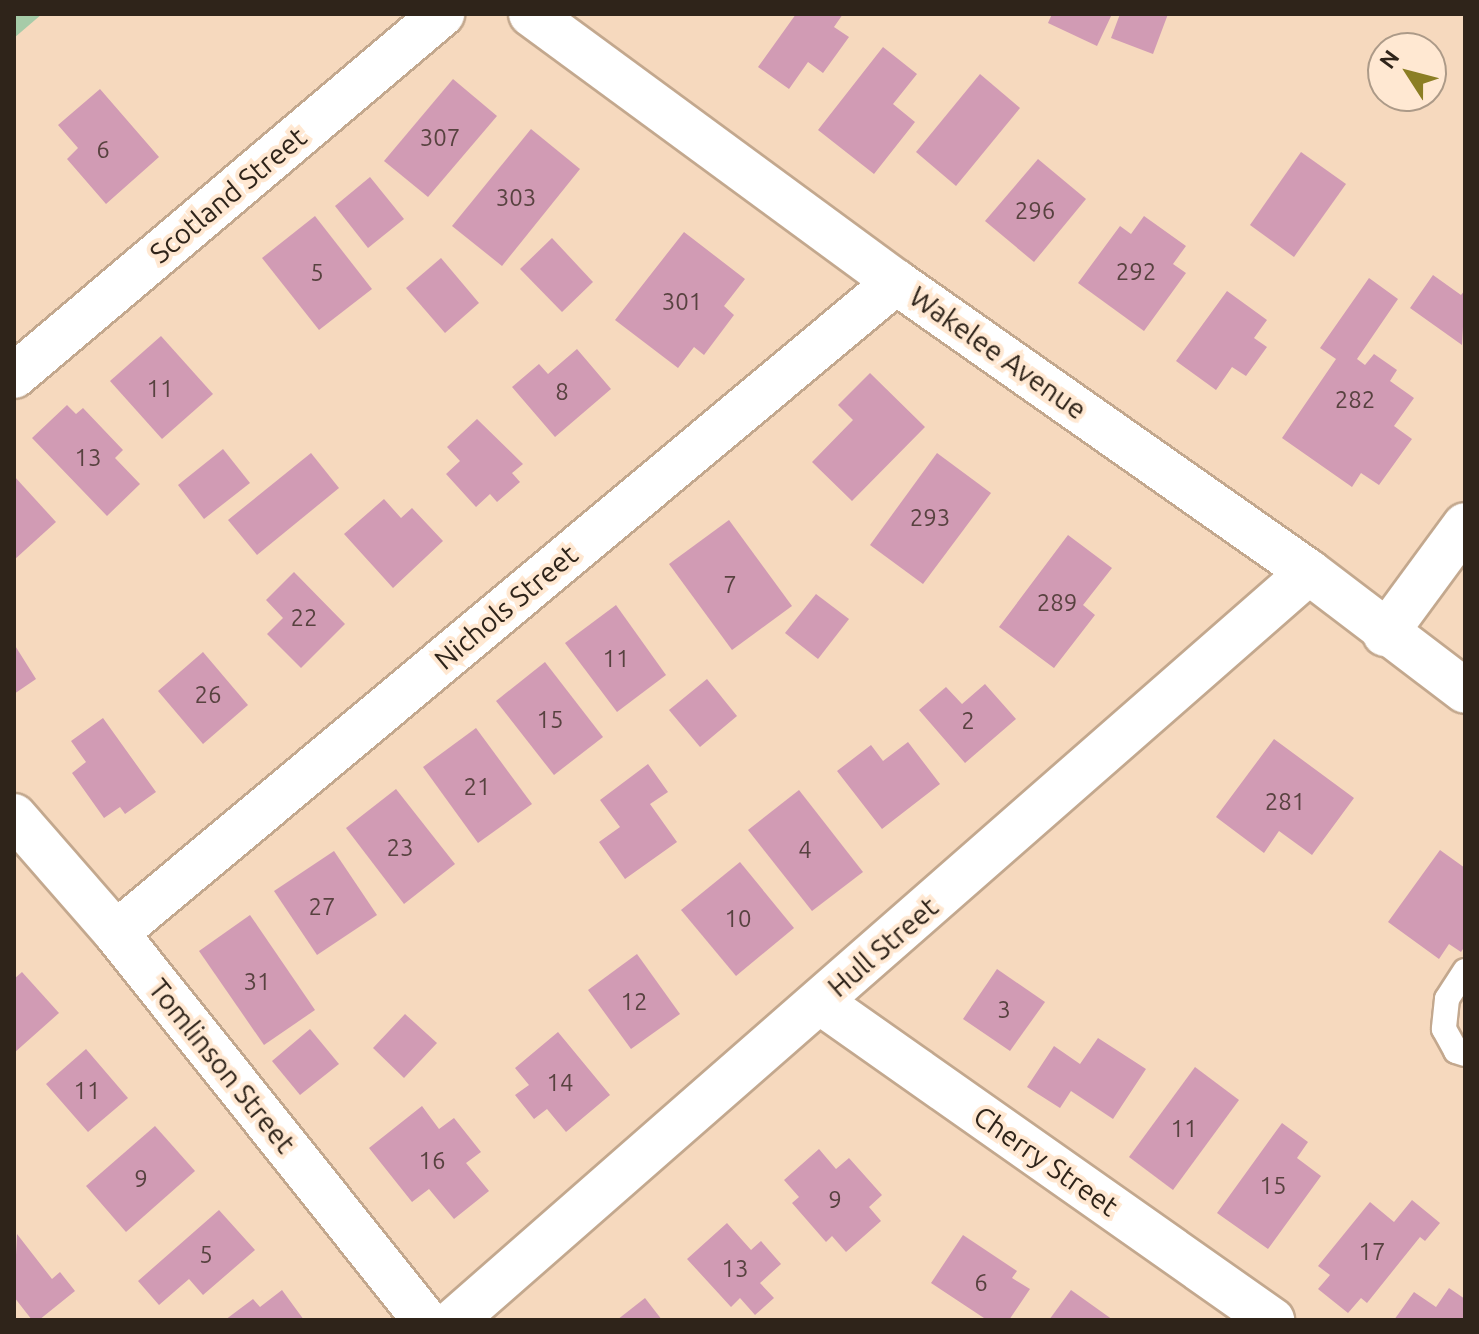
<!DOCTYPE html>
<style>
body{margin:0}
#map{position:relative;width:1479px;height:1334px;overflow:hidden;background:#f6d9be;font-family:Ubuntu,sans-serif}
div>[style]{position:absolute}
.green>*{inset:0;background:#a6cba8}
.building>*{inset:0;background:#d19bb4}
.roads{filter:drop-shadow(2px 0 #c3a88e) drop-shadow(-2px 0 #c3a88e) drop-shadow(0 2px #c3a88e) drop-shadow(0 -2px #c3a88e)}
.service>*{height:24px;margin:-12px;padding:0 12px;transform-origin:12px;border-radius:12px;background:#fff}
.minor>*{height:44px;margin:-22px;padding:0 22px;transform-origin:22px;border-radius:22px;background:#fff}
.secondary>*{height:44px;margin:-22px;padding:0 22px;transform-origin:22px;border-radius:22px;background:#fff}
span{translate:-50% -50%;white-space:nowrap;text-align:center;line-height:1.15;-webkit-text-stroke:8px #ffe8d2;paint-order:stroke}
.number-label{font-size:24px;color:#584240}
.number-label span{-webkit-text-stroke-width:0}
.street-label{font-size:28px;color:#2f241a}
.frame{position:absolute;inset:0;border:16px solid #2f241a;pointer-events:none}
.north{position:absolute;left:1367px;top:32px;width:80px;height:80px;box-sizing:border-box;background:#ffe8d2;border:2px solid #ac9a88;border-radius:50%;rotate:306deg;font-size:22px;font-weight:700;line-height:32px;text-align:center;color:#2f241a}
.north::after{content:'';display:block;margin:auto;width:28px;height:36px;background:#8b7e24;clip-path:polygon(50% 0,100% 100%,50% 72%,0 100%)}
</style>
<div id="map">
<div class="green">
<div style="clip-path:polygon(14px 14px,42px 14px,14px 38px)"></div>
</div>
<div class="building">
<div style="clip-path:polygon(796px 14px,843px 14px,834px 27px,849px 37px,823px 73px,808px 62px,789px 89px,758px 67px)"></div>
<div style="clip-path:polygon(1052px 14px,1112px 14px,1097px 46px,1048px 23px)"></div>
<div style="clip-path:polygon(1120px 14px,1168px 14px,1153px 54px,1111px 38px)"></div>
<div style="clip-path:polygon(883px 47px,917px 74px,893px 104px,915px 122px,874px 174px,818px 130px)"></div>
<div style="clip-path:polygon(980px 74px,1020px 108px,956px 186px,916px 152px)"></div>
<div style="clip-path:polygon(453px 79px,497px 116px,428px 197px,384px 161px)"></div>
<div style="clip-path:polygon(100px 89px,159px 157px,106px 204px,67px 159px,78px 148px,58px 125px)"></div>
<div style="clip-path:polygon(531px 129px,580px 169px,502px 266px,452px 226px)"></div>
<div style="clip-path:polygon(1301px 152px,1346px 184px,1294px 257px,1250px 225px)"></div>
<div style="clip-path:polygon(1038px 159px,1086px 199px,1034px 262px,985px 221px)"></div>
<div style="clip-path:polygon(370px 177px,404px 219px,368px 248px,335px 206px)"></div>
<div style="clip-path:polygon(315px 216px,372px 289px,319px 330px,262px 258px)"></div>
<div style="clip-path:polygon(1144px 216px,1186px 246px,1173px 264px,1186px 273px,1144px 331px,1078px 283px,1120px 226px,1131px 234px)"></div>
<div style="clip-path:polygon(684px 232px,745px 279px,724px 306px,734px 315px,704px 355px,694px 347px,678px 368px,615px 320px)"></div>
<div style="clip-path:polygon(552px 238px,593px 282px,562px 312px,520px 269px)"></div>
<div style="clip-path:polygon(441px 258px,479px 303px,445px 333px,406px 288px)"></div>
<div style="clip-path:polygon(1433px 275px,1461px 295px,1465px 290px,1462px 345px,1410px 308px)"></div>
<div style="clip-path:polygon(1369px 278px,1398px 299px,1357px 359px,1365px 365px,1374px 354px,1397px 370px,1390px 381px,1414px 398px,1394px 426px,1412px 439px,1379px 485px,1361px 473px,1352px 487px,1282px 438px,1336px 359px,1320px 348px)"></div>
<div style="clip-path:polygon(1227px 291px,1267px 320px,1254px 338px,1267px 347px,1246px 376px,1232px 367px,1216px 390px,1176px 361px)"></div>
<div style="clip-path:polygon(161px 336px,213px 394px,162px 439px,110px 381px)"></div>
<div style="clip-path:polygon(577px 349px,611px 389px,555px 437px,512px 387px,539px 364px,548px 374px)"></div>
<div style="clip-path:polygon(870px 373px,925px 427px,852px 501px,812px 462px,853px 420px,838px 405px)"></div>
<div style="clip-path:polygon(67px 405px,76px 414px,83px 408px,123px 450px,115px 458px,140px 484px,107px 516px,32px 438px)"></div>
<div style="clip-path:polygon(477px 419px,523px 464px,512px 473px,520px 482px,497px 502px,490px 494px,476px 507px,446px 474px,460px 461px,447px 447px)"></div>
<div style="clip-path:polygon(223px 449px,250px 483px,204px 519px,178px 485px)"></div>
<div style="clip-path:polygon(311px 453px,339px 488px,257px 555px,228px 520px)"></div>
<div style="clip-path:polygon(937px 453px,991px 493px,923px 584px,870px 545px)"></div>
<div style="clip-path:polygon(14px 476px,56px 522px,14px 560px)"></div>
<div style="clip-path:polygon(384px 499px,401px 518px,412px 508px,443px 541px,393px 588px,344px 534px)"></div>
<div style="clip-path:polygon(729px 520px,792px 606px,732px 650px,669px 564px)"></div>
<div style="clip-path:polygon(1068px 535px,1112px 568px,1083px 605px,1095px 615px,1054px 668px,999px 627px)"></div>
<div style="clip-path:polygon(294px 572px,345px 624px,301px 668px,267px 634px,283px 618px,266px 600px)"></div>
<div style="clip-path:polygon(816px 594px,849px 619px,818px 659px,785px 633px)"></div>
<div style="clip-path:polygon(616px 605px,666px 675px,617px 712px,565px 643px)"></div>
<div style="clip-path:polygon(14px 644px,36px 679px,14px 694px)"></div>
<div style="clip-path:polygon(203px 652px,248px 705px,203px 744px,158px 691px)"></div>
<div style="clip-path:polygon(545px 662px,603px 737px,554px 775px,496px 701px)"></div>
<div style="clip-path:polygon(707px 679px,737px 716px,700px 747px,669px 710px)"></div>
<div style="clip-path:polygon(985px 684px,1016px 719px,965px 763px,919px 710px,946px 687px,962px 704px)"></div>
<div style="clip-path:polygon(103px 718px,156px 792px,125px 814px,120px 807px,104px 818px,72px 773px,86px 762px,71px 741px)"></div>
<div style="clip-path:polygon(476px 728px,532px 804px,478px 843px,423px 767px)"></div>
<div style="clip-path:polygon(1274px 739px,1354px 798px,1312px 855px,1279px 831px,1264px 853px,1216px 817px)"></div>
<div style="clip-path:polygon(908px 742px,940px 784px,882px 829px,837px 771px,871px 745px,883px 761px)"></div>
<div style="clip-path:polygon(648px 764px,668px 792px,650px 804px,677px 842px,625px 879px,599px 842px,620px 827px,600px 800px)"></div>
<div style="clip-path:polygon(396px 789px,455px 864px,404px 904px,346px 828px)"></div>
<div style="clip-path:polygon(799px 790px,863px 872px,812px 911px,748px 830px)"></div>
<div style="clip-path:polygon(1440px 850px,1465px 868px,1465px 946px,1461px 952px,1449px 944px,1439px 959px,1388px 922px)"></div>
<div style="clip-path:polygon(334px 851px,377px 915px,317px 955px,274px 891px)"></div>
<div style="clip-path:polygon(740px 862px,794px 928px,736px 976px,681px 910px)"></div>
<div style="clip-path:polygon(250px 915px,315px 1010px,264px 1045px,199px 951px)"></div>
<div style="clip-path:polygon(637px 954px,680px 1014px,631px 1049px,588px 990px)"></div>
<div style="clip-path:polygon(997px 969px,1045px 1002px,1010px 1051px,963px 1019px)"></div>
<div style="clip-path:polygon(22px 972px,59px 1013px,14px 1053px,14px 979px)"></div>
<div style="clip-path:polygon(405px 1014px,437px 1043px,404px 1078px,373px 1048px)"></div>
<div style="clip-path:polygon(310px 1029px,339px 1064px,300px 1095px,272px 1061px)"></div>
<div style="clip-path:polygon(558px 1032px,610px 1095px,566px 1132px,547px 1109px,534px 1119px,515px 1095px,529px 1085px,515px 1068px)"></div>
<div style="clip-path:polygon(1098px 1038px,1146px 1069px,1113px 1119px,1071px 1091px,1060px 1108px,1027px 1087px,1054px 1046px,1080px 1064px)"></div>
<div style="clip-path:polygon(86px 1049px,128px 1098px,88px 1132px,46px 1084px)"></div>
<div style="clip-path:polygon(1195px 1067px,1239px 1100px,1173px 1190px,1129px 1157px)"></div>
<div style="clip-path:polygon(422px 1106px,439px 1129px,454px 1118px,481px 1152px,466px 1163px,489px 1191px,454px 1219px,429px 1189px,412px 1202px,369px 1148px)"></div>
<div style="clip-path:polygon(1282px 1123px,1308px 1142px,1297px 1158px,1321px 1176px,1268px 1249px,1217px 1213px)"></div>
<div style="clip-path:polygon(155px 1126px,195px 1171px,126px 1232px,86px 1186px)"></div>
<div style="clip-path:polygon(819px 1149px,836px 1169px,849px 1158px,882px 1195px,869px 1207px,881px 1221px,846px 1252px,832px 1236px,826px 1242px,792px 1203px,799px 1197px,784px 1180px)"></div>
<div style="clip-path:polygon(1412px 1200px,1440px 1223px,1425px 1241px,1420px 1237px,1367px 1303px,1361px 1298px,1348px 1313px,1318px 1289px,1330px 1275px,1318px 1266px,1370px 1202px,1394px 1222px)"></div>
<div style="clip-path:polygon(219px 1210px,255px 1250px,203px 1295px,189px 1279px,159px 1305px,138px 1281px)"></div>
<div style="clip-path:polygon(727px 1223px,751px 1250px,761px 1241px,781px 1264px,760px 1283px,774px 1298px,755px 1315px,740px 1298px,731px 1307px,687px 1259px)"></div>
<div style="clip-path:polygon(17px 1234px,52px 1279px,60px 1272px,75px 1291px,39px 1320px,32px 1320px,14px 1297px)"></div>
<div style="clip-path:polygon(963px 1235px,1017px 1271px,1012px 1278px,1030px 1289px,1009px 1320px,987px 1320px,931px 1283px)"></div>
<div style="clip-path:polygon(1449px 1288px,1465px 1299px,1465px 1320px,1394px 1320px,1414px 1292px,1436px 1307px)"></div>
<div style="clip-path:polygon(282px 1290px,304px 1320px,225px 1320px,253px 1299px,260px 1307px)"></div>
<div style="clip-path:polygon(1071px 1290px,1113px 1320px,1049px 1320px)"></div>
<div style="clip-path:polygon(645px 1298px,662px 1320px,617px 1320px)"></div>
</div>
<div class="roads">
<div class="service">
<div style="left:1465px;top:971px;width:33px;rotate:123deg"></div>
<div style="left:1447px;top:999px;width:30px;rotate:96deg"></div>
<div style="left:1444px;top:1029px;width:25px;rotate:61deg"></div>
<div style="left:1456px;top:1051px;width:9px;rotate:18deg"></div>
</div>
<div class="minor">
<div style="left:14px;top:376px;width:561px;rotate:-40.22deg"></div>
<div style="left:1385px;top:634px;width:135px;rotate:-53.7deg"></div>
<div style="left:14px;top:816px;width:155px;rotate:48.9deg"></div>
<div style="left:116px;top:933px;width:495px;rotate:51.4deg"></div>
<div style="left:116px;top:933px;width:1016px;rotate:-39.85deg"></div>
<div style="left:820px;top:1002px;width:553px;rotate:35.13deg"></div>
<div style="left:455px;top:1320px;width:1135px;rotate:-41.21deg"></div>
</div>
<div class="secondary">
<div style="left:531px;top:14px;width:453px;rotate:36.3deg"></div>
<div style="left:896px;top:282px;width:505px;rotate:35.08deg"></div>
<div style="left:1309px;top:572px;width:196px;rotate:37.3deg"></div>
</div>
</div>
<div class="number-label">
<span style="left:440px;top:138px">307</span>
<span style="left:103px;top:150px">6</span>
<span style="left:516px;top:198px">303</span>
<span style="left:1035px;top:211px">296</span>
<span style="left:1136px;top:272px">292</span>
<span style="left:317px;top:273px">5</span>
<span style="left:682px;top:302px">301</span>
<span style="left:160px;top:389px">11</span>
<span style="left:562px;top:392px">8</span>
<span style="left:1355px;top:400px">282</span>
<span style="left:88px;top:458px">13</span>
<span style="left:930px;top:518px">293</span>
<span style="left:730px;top:585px">7</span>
<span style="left:1057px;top:603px">289</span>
<span style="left:304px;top:618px">22</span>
<span style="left:616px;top:659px">11</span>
<span style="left:208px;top:695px">26</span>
<span style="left:550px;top:720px">15</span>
<span style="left:968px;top:721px">2</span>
<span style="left:477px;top:787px">21</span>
<span style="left:1285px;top:802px">281</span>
<span style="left:400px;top:848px">23</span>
<span style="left:805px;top:850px">4</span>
<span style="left:322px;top:907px">27</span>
<span style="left:738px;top:919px">10</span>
<span style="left:257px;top:982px">31</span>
<span style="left:634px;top:1002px">12</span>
<span style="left:1004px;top:1010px">3</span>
<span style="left:560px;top:1083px">14</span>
<span style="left:87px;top:1091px">11</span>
<span style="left:1184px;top:1129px">11</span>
<span style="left:432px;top:1161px">16</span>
<span style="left:141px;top:1179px">9</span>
<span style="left:1273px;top:1186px">15</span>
<span style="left:835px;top:1200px">9</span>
<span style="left:1372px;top:1252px">17</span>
<span style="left:206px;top:1255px">5</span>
<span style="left:735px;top:1269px">13</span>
<span style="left:981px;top:1283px">6</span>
</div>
<div class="street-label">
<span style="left:228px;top:195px;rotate:-40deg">Scotland Street</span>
<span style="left:998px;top:353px;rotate:35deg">Wakelee Avenue</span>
<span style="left:506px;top:607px;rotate:-40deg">Nichols Street</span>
<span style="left:883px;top:947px;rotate:-41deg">Hull Street</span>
<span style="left:222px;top:1066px;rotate:51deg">Tomlinson Street</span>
<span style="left:1046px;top:1161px;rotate:35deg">Cherry Street</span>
</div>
<div class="frame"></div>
<div class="north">N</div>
</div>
